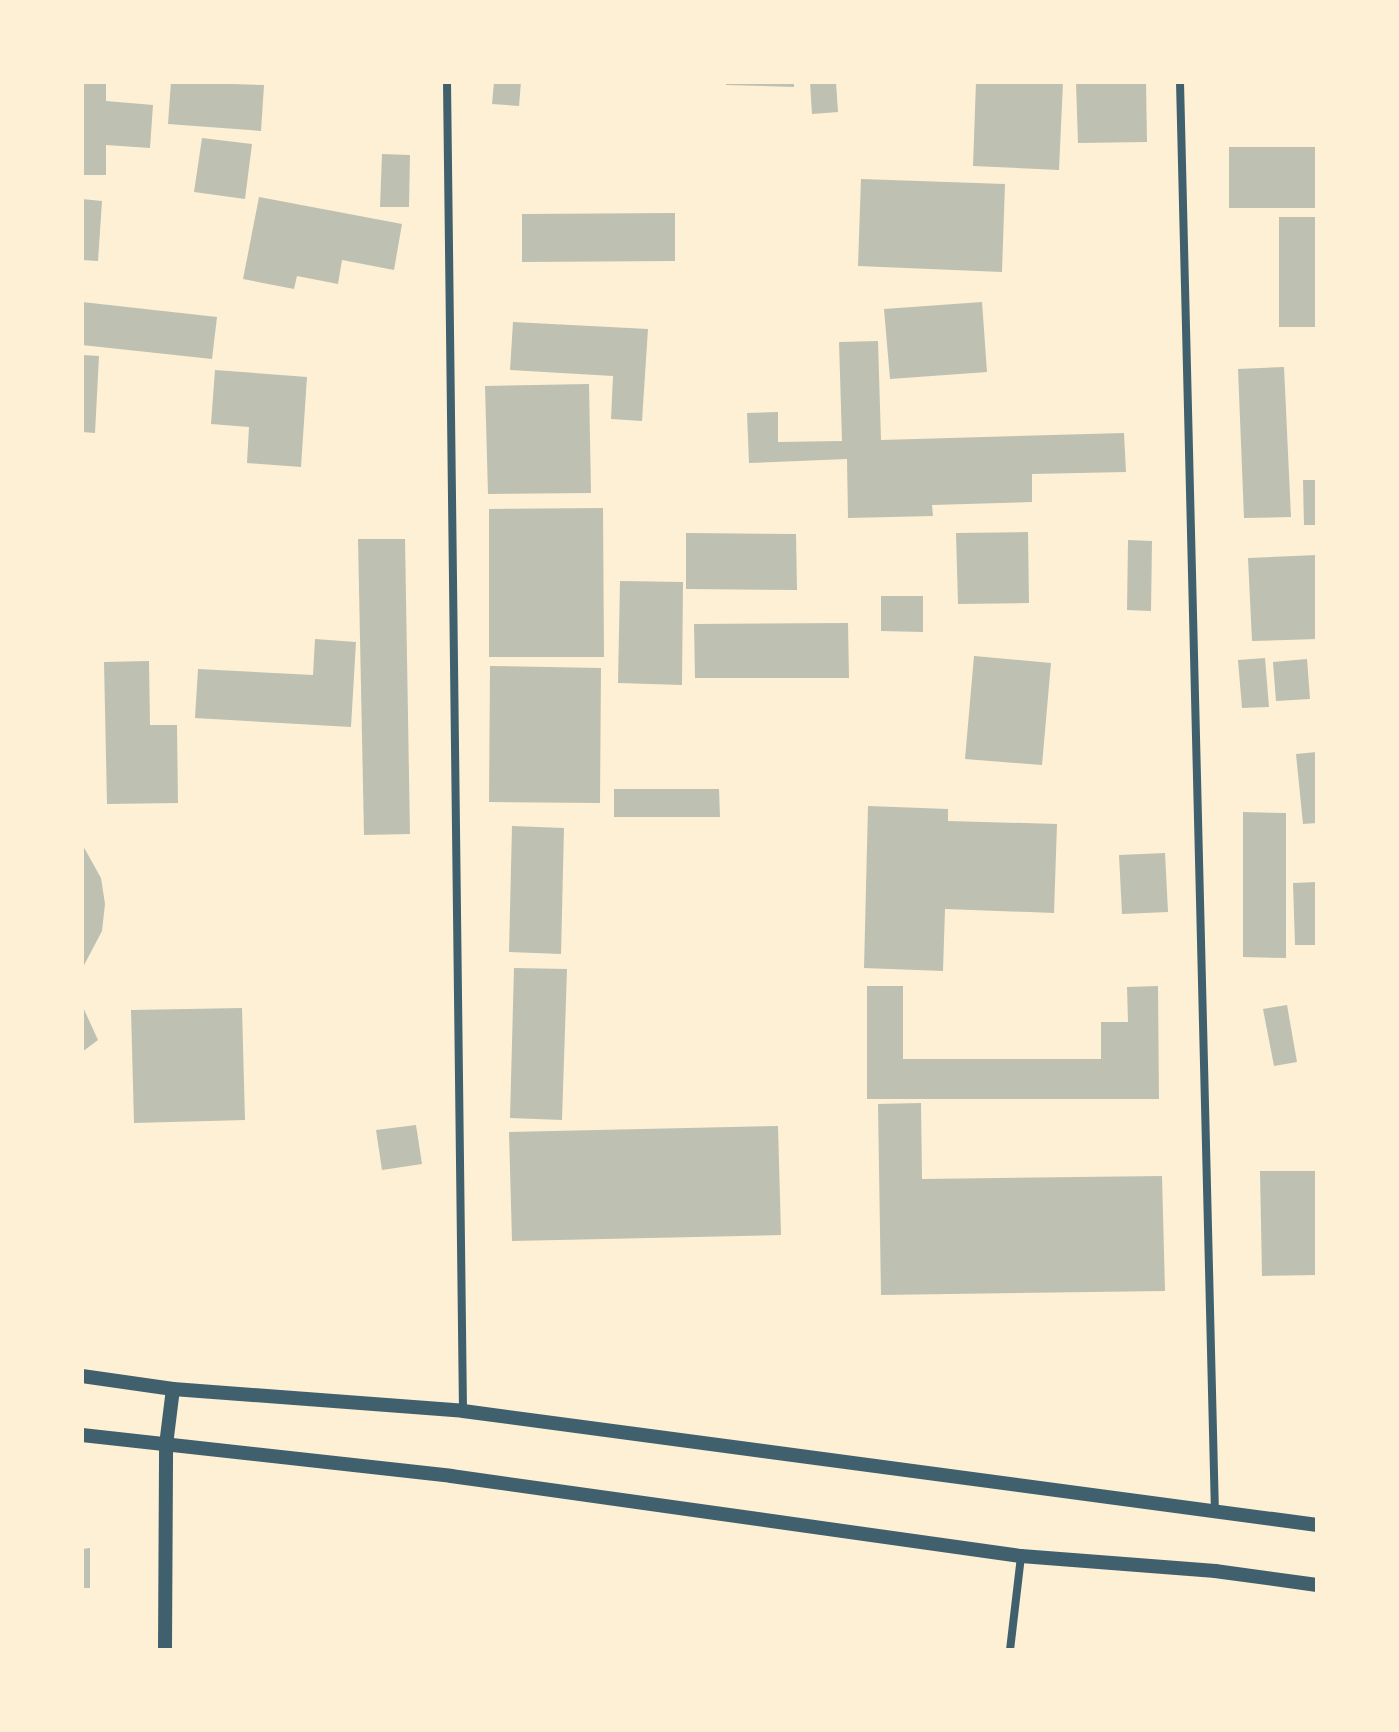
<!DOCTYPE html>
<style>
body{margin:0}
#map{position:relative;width:1399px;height:1732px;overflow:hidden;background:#fdf0d5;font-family:Roboto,sans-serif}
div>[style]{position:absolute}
.building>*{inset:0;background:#bec0b2}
.minor>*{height:8px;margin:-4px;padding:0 4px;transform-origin:4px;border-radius:4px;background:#3f606c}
.tertiary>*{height:14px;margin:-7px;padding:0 7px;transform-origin:7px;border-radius:7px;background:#3f606c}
span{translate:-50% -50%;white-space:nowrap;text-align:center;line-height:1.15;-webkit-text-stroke:6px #fdf0d5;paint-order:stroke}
.frame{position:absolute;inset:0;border:84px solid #fdf0d5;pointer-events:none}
</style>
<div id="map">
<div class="building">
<div style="clip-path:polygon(82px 82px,106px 82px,106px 101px,153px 105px,150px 148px,106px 145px,106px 175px,82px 175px)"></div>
<div style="clip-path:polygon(171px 82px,264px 85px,261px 131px,168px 124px)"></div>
<div style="clip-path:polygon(494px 82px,521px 82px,519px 106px,492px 104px)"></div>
<div style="clip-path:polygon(726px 82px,794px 82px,794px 87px,726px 85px)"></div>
<div style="clip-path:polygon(810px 82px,836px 82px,838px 112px,812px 114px)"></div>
<div style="clip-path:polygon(976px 82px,1063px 82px,1059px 170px,973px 166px)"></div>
<div style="clip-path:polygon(1076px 82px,1146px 82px,1147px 142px,1078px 143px)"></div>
<div style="clip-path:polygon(202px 138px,252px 144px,245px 199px,194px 192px)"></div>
<div style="clip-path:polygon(1229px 147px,1317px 147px,1317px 208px,1229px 208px)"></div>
<div style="clip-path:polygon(382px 154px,410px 155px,409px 207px,380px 207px)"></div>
<div style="clip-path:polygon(861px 179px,1005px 184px,1002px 272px,858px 266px)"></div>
<div style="clip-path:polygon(259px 197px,402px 224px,394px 270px,342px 260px,338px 284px,297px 276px,294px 289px,243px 279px)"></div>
<div style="clip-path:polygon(82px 199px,102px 201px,98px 261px,82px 260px)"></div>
<div style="clip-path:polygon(675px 213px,675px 261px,522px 262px,522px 214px)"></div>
<div style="clip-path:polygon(1279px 217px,1317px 217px,1317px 327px,1279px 327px)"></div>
<div style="clip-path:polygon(82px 302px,217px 317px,212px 359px,82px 345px)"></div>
<div style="clip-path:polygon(982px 302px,987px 372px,890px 379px,884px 309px)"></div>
<div style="clip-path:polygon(513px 322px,648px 329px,642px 421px,611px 419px,613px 376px,510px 370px)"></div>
<div style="clip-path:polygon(878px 341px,881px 440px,1124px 433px,1126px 472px,1032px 474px,1032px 502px,932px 505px,933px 516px,848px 518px,847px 459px,749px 463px,747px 413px,778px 412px,778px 442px,842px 441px,839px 342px)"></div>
<div style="clip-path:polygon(82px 355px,99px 356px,95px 433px,82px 432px)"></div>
<div style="clip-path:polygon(1284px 367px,1291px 517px,1244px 518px,1238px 369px)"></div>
<div style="clip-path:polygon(215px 370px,307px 377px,301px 467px,247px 463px,249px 427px,211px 424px)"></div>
<div style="clip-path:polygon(589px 384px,591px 493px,488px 494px,485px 386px)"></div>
<div style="clip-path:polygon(1303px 480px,1317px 480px,1317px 525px,1304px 525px)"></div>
<div style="clip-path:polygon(603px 508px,604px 657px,489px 657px,489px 509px)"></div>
<div style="clip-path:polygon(1028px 532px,1029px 603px,958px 604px,956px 533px)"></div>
<div style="clip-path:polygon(686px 533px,796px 534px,797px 590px,686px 589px)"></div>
<div style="clip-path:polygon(358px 539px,405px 539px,410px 834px,364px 835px)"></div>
<div style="clip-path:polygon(1128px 540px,1152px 541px,1151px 611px,1127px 610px)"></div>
<div style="clip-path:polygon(1317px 555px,1317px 639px,1252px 641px,1248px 558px)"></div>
<div style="clip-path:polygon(620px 581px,683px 582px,682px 685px,618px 683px)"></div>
<div style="clip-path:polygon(881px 596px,923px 596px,923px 632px,881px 631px)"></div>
<div style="clip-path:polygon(848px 623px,849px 678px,695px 678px,694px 624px)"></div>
<div style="clip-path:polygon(315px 639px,356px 642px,351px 727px,195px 718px,198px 669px,313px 675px)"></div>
<div style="clip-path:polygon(974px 656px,1051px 663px,1042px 765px,965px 759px)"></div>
<div style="clip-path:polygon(1265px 658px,1269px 707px,1242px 708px,1238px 660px)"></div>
<div style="clip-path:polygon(1307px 659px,1310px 699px,1276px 701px,1273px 662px)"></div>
<div style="clip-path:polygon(149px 661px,150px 725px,177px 725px,178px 803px,107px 804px,104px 662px)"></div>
<div style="clip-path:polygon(490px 666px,601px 668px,600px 803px,489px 802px)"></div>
<div style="clip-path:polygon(1317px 752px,1317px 823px,1303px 824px,1296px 754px)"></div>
<div style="clip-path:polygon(614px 789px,719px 789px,720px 817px,614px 817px)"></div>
<div style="clip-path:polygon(868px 806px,948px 809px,948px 821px,1057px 824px,1054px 913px,945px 909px,943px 971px,864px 968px)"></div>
<div style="clip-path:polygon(1243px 812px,1286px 813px,1286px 958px,1243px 957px)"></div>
<div style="clip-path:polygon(512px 826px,564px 828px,561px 954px,509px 952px)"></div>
<div style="clip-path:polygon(82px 844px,101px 878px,105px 904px,102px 931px,82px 969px)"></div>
<div style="clip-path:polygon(1165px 853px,1168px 912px,1122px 914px,1119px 855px)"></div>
<div style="clip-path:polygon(1317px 882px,1317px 945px,1295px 945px,1293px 883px)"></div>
<div style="clip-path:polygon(514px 968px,567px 969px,562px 1120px,510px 1118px)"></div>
<div style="clip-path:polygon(867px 986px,903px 986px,903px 1059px,1101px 1059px,1101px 1022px,1128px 1022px,1127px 987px,1158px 986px,1159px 1099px,867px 1099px)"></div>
<div style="clip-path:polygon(82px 1005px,98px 1040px,82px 1052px)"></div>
<div style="clip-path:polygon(1287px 1005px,1297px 1062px,1274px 1066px,1263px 1009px)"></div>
<div style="clip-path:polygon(242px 1008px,245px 1120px,134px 1123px,131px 1010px)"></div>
<div style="clip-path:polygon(921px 1103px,922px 1179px,1162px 1176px,1165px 1291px,881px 1295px,878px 1104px)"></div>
<div style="clip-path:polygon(416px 1125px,422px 1164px,382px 1170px,376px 1130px)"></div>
<div style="clip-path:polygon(778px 1126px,781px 1235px,512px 1241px,509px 1132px)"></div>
<div style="clip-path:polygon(1260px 1171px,1317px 1171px,1317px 1275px,1262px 1276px)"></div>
<div style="clip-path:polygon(90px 1548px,90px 1588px,82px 1588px,82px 1549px)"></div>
</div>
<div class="minor">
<div style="left:447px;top:82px;width:1329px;rotate:89.31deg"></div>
<div style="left:1180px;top:82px;width:1430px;rotate:88.6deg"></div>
<div style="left:1010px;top:1650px;width:95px;rotate:-83.3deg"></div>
</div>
<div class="tertiary">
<div style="left:82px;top:1376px;width:92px;rotate:8.1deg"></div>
<div style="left:173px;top:1389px;width:291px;rotate:4.3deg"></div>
<div style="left:463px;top:1411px;width:862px;rotate:7.6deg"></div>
<div style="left:82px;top:1435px;width:371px;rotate:6.3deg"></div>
<div style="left:451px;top:1476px;width:576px;rotate:7.99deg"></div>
<div style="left:1021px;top:1556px;width:195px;rotate:4.4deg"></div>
<div style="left:1215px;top:1571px;width:103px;rotate:7.8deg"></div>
<div style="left:165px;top:1650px;width:205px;rotate:-89.7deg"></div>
<div style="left:166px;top:1445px;width:56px;rotate:-82.9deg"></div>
</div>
<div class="frame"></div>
</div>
